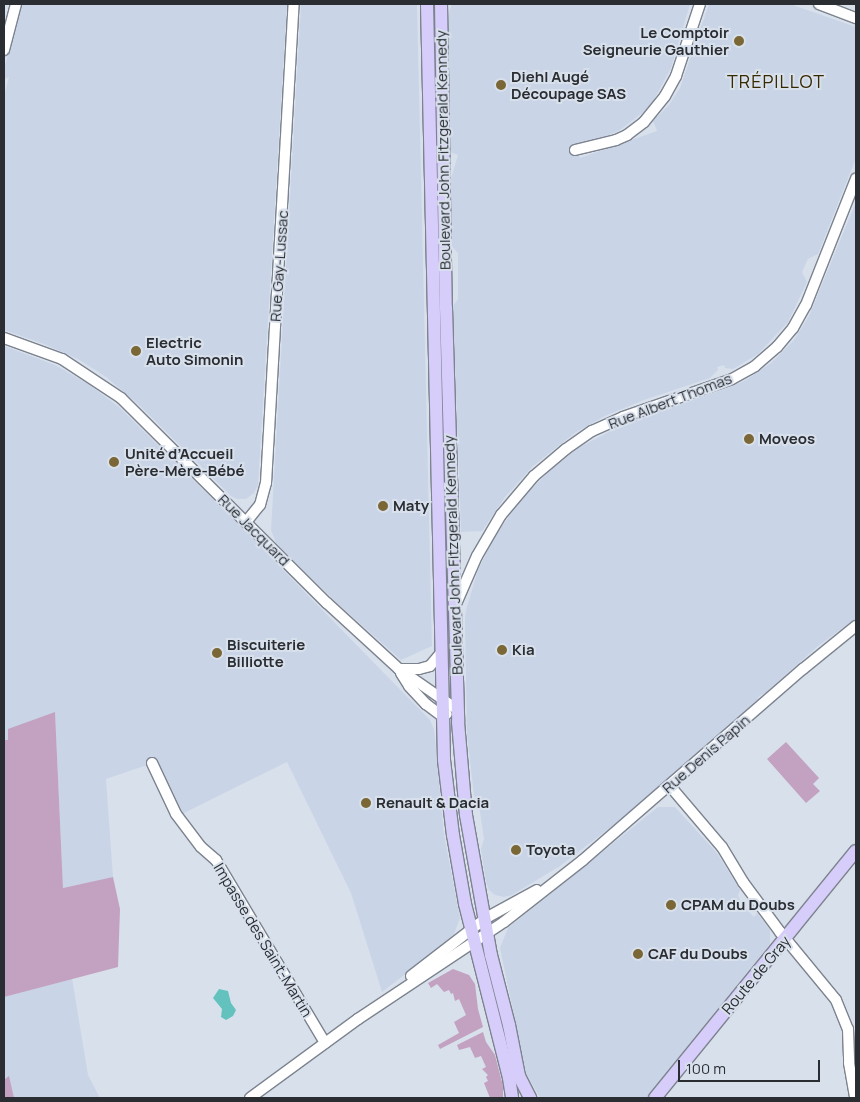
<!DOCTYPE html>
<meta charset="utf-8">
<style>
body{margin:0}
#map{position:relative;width:860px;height:1102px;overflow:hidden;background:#d8e0ec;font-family:Manrope,sans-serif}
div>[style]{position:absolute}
.built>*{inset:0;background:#c9d4e7}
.green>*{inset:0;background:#c3a1c1}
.water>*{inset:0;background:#64c2be}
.roads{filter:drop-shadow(1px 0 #7c838e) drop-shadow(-1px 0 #7c838e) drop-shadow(0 1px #7c838e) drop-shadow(0 -1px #7c838e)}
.minor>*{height:10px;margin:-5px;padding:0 5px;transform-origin:5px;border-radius:5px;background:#fff}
.major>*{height:12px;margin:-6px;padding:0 6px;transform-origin:6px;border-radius:6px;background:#d7cdfa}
.dots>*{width:14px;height:14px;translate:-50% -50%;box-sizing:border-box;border:2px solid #d8e0ec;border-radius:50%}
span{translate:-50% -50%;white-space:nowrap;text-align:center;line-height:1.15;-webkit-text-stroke:4px #d8e0ec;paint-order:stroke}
.poi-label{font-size:15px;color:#2a2d32;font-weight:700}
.right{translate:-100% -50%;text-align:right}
.left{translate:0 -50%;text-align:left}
.street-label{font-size:15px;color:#2a2d32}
.quarter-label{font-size:18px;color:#372900;letter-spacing:1px}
.frame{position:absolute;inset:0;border:5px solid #2a2d32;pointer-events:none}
.scale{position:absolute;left:678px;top:1060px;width:142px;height:22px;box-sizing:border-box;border:2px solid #2a2d32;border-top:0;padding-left:6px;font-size:15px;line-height:18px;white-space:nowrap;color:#2a2d32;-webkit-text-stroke:4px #d8e0ec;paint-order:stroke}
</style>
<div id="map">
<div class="built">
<div style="clip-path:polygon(22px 4px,287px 4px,258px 485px,254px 493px,246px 499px,237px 499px,231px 496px,137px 403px,106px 377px,78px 359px,44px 344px,4px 330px,4px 96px,9px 77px,4px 79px,4px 69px)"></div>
<div style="clip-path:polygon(301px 4px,417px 4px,432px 646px,401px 660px,337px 603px,276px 543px,271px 530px)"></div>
<div style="clip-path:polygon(452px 4px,690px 4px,671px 68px,650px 107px,620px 130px,598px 140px,575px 146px,580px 158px,657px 131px,653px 121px,669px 105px,680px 88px,709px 4px,790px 4px,856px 27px,856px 158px,818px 254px,808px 259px,802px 272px,807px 282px,788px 322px,758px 354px,733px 369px,725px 368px,724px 365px,717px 367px,718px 370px,710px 378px,644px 400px,607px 415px,576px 432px,533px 466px,505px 497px,482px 531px,461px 532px,453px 306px,458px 299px,458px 253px,452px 246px,450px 182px,458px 155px,450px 152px,448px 39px,449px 12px)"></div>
<div style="clip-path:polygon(856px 202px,856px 618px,818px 646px,765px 693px,758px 697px,758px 700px,620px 820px,560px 866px,512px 895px,504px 897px,495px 895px,489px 890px,486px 882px,481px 849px,484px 839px,479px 805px,474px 796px,467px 734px,465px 620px,466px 610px,478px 570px,493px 540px,515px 507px,531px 489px,552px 469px,578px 448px,630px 421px,728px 388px,746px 380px,771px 363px,794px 340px,809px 316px)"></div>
<div style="clip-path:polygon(4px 346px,55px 365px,88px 384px,119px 407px,247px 533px,430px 720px,434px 730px,444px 835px,460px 918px,454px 934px,446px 943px,382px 992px,351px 893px,287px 762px,180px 815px,156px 762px,106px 779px,113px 877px,63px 888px,55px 713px,8px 740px,4px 740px)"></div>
<div style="clip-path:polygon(658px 807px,675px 807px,717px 853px,740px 890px,738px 895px,741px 903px,754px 917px,757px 913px,770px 930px,770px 944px,646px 1098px,540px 1098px,526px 1073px,500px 948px,508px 928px)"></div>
<div style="clip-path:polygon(72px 978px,88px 1075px,100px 1098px,4px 1098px,4px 997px)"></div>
</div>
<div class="green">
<div style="clip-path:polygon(55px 712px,63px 888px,113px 877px,120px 909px,118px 967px,4px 997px,4px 740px,8px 740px,8px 729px)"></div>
<div style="clip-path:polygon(786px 742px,819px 778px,813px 784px,820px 791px,806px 803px,767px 759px)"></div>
<div style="clip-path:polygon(453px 969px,469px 975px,475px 984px,478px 1009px,483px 1027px,440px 1049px,438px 1045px,459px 1033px,454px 1022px,466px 1015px,459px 999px,455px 1001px,453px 993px,451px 994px,449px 990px,444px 992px,437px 984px,431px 988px,428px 983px)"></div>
<div style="clip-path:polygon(483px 1032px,486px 1042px,495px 1055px,503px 1086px,503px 1098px,490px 1098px,484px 1083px,488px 1081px,486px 1077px,488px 1075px,482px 1069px,486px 1067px,481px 1056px,475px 1058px,470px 1047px,459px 1050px,457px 1045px)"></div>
<div style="clip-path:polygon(9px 1076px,14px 1098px,4px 1098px,4px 1080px)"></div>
</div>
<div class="water">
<div style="clip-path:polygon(219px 989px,228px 991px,231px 1003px,236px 1010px,233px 1016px,226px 1020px,221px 1017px,222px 1009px,213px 998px)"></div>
</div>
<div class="roads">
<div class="minor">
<div style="left:819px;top:4px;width:40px;rotate:21deg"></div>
<div style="left:4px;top:50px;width:48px;rotate:-75.4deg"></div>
<div style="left:575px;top:150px;width:42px;rotate:-13.7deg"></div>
<div style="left:616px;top:140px;width:12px;rotate:-24deg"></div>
<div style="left:627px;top:135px;width:21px;rotate:-37deg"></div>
<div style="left:644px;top:122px;width:33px;rotate:-51deg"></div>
<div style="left:665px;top:96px;width:23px;rotate:-61deg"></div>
<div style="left:676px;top:76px;width:76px;rotate:-71.6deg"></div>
<div style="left:4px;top:338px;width:62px;rotate:19.9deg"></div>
<div style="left:62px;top:359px;width:71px;rotate:33.5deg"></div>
<div style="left:121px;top:398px;width:291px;rotate:44.9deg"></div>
<div style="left:327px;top:603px;width:98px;rotate:42.5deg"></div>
<div style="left:399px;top:669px;width:72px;rotate:34.8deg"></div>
<div style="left:246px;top:522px;width:22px;rotate:-51deg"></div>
<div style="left:260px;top:505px;width:23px;rotate:-75deg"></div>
<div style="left:266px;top:483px;width:480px;rotate:-86.7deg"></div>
<div style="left:456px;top:604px;width:52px;rotate:-66.4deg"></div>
<div style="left:477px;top:556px;width:48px;rotate:-59.7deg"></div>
<div style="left:501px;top:515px;width:51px;rotate:-49.8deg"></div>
<div style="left:534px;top:476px;width:42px;rotate:-40.2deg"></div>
<div style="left:566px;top:449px;width:32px;rotate:-35deg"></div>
<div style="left:592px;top:431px;width:34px;rotate:-24deg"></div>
<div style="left:623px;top:417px;width:115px;rotate:-19.2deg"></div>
<div style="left:732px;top:379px;width:26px;rotate:-29deg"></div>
<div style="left:755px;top:366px;width:29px;rotate:-41deg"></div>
<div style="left:777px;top:347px;width:25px;rotate:-50deg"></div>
<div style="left:793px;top:328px;width:26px;rotate:-61deg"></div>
<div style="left:806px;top:305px;width:136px;rotate:-68.4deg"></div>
<div style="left:399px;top:669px;width:20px"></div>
<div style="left:419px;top:669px;width:11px;rotate:-15deg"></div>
<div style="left:430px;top:666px;width:16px;rotate:-50deg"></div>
<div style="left:401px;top:673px;width:15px;rotate:58deg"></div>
<div style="left:409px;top:686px;width:25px;rotate:47deg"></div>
<div style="left:426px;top:704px;width:20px;rotate:37deg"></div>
<div style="left:442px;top:716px;width:5px;rotate:-22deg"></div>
<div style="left:152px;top:763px;width:56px;rotate:64.8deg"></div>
<div style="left:176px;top:814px;width:41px;rotate:52.9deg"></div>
<div style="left:201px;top:847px;width:20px;rotate:41deg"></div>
<div style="left:216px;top:860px;width:213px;rotate:59.2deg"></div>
<div style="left:670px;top:786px;width:80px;rotate:49.6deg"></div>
<div style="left:722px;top:847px;width:41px;rotate:59deg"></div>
<div style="left:743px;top:882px;width:62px;rotate:53.5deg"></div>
<div style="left:780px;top:932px;width:88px;rotate:50.5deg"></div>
<div style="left:836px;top:1000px;width:31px;rotate:68deg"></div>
<div style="left:848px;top:1029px;width:34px;rotate:88deg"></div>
<div style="left:849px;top:1063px;width:36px;rotate:80deg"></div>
<div style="left:411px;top:976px;width:95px;rotate:-37.7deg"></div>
<div style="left:486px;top:918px;width:58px;rotate:-28.8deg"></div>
<div style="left:250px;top:1098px;width:134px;rotate:-36.2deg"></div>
<div style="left:358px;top:1019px;width:175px;rotate:-33.6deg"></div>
<div style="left:504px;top:922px;width:100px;rotate:-38.1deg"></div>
<div style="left:583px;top:860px;width:291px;rotate:-41deg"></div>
<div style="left:803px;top:669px;width:68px;rotate:-39.1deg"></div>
</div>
<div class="major">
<div style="left:427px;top:4px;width:756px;rotate:88.71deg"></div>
<div style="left:444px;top:760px;width:76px;rotate:83.2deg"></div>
<div style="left:453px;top:835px;width:70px;rotate:80.1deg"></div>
<div style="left:465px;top:904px;width:179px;rotate:75.8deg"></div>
<div style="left:509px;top:1078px;width:20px;rotate:81deg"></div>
<div style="left:441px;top:4px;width:304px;rotate:89.1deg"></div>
<div style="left:446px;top:308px;width:414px;rotate:88.3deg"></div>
<div style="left:458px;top:722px;width:93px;rotate:85.1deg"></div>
<div style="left:466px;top:815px;width:142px;rotate:79.9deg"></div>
<div style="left:491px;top:955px;width:72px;rotate:75.6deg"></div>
<div style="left:509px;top:1025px;width:52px;rotate:78.9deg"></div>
<div style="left:519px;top:1076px;width:25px;rotate:63deg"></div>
<div style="left:655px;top:1098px;width:318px;rotate:-50.9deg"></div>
</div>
</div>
<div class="dots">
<div style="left:739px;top:41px;background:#7a6735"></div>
<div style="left:501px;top:85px;background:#7a6735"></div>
<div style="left:136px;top:351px;background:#7a6735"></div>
<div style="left:749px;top:439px;background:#7a6735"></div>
<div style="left:114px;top:462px;background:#7a6735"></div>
<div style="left:383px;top:506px;background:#7a6735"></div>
<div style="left:502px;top:650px;background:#7a6735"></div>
<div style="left:217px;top:653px;background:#7a6735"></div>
<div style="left:366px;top:803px;background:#7a6735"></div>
<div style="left:516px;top:850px;background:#7a6735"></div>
<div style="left:671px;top:905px;background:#7a6735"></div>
<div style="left:638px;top:954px;background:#7a6735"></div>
</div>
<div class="poi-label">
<span class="right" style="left:729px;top:41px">Le Comptoir<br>Seigneurie Gauthier</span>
<span class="left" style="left:511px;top:85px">Diehl Augé<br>Découpage SAS</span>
<span class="left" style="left:146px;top:351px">Electric<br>Auto Simonin</span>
<span class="left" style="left:759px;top:439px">Moveos</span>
<span class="left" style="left:125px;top:462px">Unité d’Accueil<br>Père-Mère-Bébé</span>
<span class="left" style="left:393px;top:506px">Maty</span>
<span class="left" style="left:227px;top:653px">Biscuiterie<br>Billiotte</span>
<span class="left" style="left:512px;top:650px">Kia</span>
<span class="left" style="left:376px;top:803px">Renault &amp; Dacia</span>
<span class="left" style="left:526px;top:850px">Toyota</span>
<span class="left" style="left:681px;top:905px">CPAM du Doubs</span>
<span class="left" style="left:648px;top:954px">CAF du Doubs</span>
</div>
<div class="street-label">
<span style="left:443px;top:150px;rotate:-91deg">Boulevard John Fitzgerald Kennedy</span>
<span style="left:279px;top:266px;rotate:-86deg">Rue Gay-Lussac</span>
<span style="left:670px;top:401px;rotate:-21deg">Rue Albert Thomas</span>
<span style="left:254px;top:530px;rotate:45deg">Rue Jacquard</span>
<span style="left:453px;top:555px;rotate:-92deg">Boulevard John Fitzgerald Kennedy</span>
<span style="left:706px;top:754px;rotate:-41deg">Rue Denis Papin</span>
<span style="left:263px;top:940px;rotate:59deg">Impasse des Saint-Martin</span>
<span style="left:756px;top:975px;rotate:-50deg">Route de Gray</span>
</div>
<div class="quarter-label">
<span style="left:776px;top:81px">TRÉPILLOT</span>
</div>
<div class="frame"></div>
<div class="scale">100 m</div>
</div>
